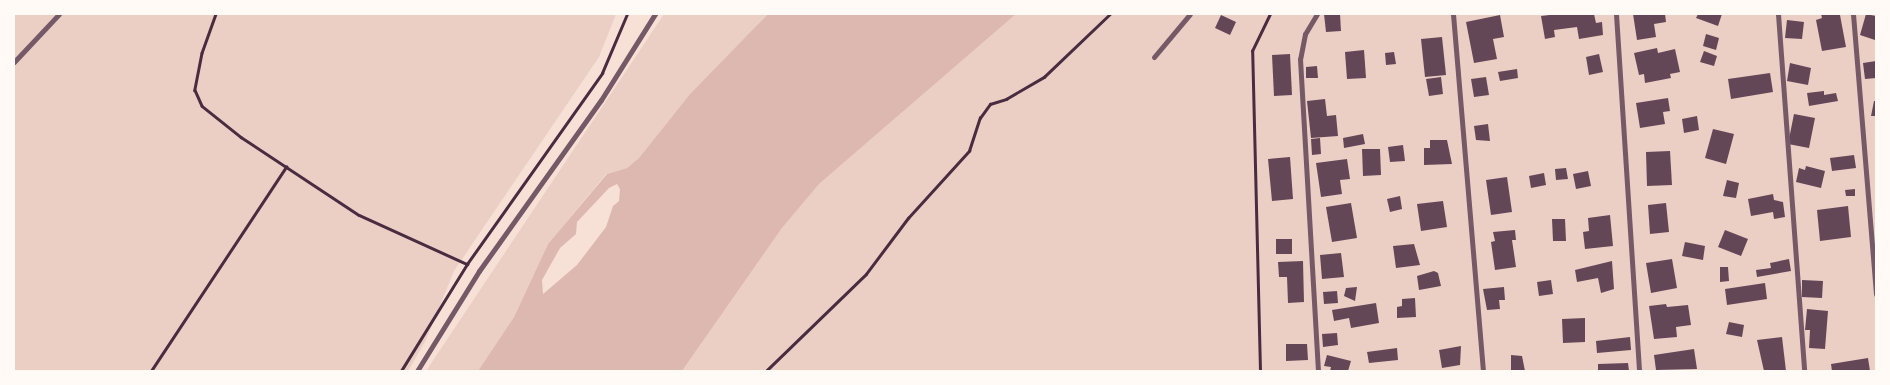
<!DOCTYPE html>
<style>
body{margin:0}
#map{position:relative;width:1890px;height:385px;overflow:hidden;background:#f7e1d7;font-family:Arial,sans-serif}
div>[style]{position:absolute}
.green>*{inset:0;background:#ebcfc5}
.water>*{inset:0;background:#dcb8b0}
.building>*{inset:0;background:#644757}
.path>*{height:2.5px;margin:-1.25px;padding:0 1.25px;transform-origin:1.25px;border-radius:1.25px;background:#4a2c40}
.minor>*{height:5px;margin:-2.5px;padding:0 2.5px;transform-origin:2.5px;border-radius:2.5px;background:#755966}
span{translate:-50% -50%;white-space:nowrap;text-align:center;line-height:1.15;-webkit-text-stroke:4px #fffaf5;paint-order:stroke}
.frame{position:absolute;inset:0;border:15px solid #fffaf5;pointer-events:none}
</style>
<div id="map">
<div class="green">
<div style="clip-path:polygon(14px 14px,616px 14px,599px 57px,454px 271px,426px 340px,408px 371px,14px 371px)"></div>
<div style="clip-path:polygon(664px 14px,768px 14px,690px 94px,639px 158px,627px 168px,606px 174px,548px 244px,514px 317px,478px 371px,426px 371px)"></div>
<div style="clip-path:polygon(1016px 14px,1876px 14px,1876px 371px,682px 371px,782px 228px,819px 184px)"></div>
</div>
<div class="water">
<div style="clip-path:polygon(evenodd,768px 14px,1016px 14px,819px 184px,782px 228px,682px 371px,478px 371px,514px 317px,548px 244px,607px 174px,627px 168px,639px 158px,690px 94px,768px 14px,617px 184px,620px 189px,619px 201px,613px 206px,606px 227px,577px 265px,543px 294px,542px 280px,560px 248px,576px 234px,577px 222px,609px 188px,617px 184px)"></div>
</div>
<div class="building">
<div style="clip-path:polygon(1324px 14px,1340px 14px,1341px 31px,1326px 32px)"></div>
<div style="clip-path:polygon(1558px 14px,1594px 14px,1596px 23px,1602px 22px,1603px 35px,1579px 39px,1577px 27px,1554px 30px,1555px 37px,1545px 39px,1541px 16px)"></div>
<div style="clip-path:polygon(1633px 14px,1665px 14px,1666px 22px,1654px 24px,1656px 37px,1637px 40px)"></div>
<div style="clip-path:polygon(1698px 14px,1722px 14px,1718px 26px,1696px 18px)"></div>
<div style="clip-path:polygon(1821px 14px,1840px 15px,1846px 47px,1822px 51px,1816px 20px,1822px 18px)"></div>
<div style="clip-path:polygon(1866px 14px,1876px 16px,1875px 40px,1860px 35px)"></div>
<div style="clip-path:polygon(1221px 15px,1236px 22px,1230px 35px,1215px 28px)"></div>
<div style="clip-path:polygon(1500px 15px,1504px 37px,1493px 39px,1497px 59px,1474px 63px,1466px 22px)"></div>
<div style="clip-path:polygon(1787px 20px,1804px 22px,1802px 39px,1785px 38px)"></div>
<div style="clip-path:polygon(1706px 34px,1719px 38px,1716px 50px,1703px 46px)"></div>
<div style="clip-path:polygon(1442px 37px,1446px 75px,1425px 77px,1421px 39px)"></div>
<div style="clip-path:polygon(1657px 48px,1658px 53px,1675px 49px,1680px 72px,1670px 74px,1671px 78px,1645px 83px,1644px 74px,1639px 75px,1634px 53px)"></div>
<div style="clip-path:polygon(1364px 50px,1366px 78px,1347px 79px,1345px 52px)"></div>
<div style="clip-path:polygon(1704px 51px,1717px 56px,1714px 66px,1700px 62px)"></div>
<div style="clip-path:polygon(1394px 52px,1396px 64px,1386px 65px,1385px 53px)"></div>
<div style="clip-path:polygon(1290px 54px,1292px 95px,1274px 96px,1272px 55px)"></div>
<div style="clip-path:polygon(1599px 54px,1603px 72px,1589px 75px,1586px 57px)"></div>
<div style="clip-path:polygon(1876px 61px,1876px 78px,1865px 79px,1863px 63px)"></div>
<div style="clip-path:polygon(1790px 63px,1811px 68px,1808px 85px,1787px 81px)"></div>
<div style="clip-path:polygon(1317px 66px,1318px 78px,1306px 78px,1306px 67px)"></div>
<div style="clip-path:polygon(1517px 69px,1518px 78px,1500px 81px,1498px 72px)"></div>
<div style="clip-path:polygon(1770px 73px,1773px 92px,1731px 99px,1728px 79px)"></div>
<div style="clip-path:polygon(1441px 77px,1443px 94px,1429px 96px,1426px 79px)"></div>
<div style="clip-path:polygon(1486px 77px,1489px 95px,1474px 97px,1471px 79px)"></div>
<div style="clip-path:polygon(1824px 91px,1824px 95px,1836px 93px,1838px 101px,1809px 106px,1807px 93px)"></div>
<div style="clip-path:polygon(1668px 98px,1670px 111px,1663px 112px,1665px 124px,1640px 128px,1636px 103px)"></div>
<div style="clip-path:polygon(1325px 99px,1327px 116px,1336px 115px,1338px 136px,1311px 138px,1307px 101px)"></div>
<div style="clip-path:polygon(1874px 101px,1876px 101px,1876px 116px,1871px 116px)"></div>
<div style="clip-path:polygon(1794px 114px,1815px 118px,1809px 148px,1788px 144px)"></div>
<div style="clip-path:polygon(1697px 116px,1699px 130px,1684px 133px,1682px 119px)"></div>
<div style="clip-path:polygon(1488px 124px,1490px 141px,1476px 140px,1474px 126px)"></div>
<div style="clip-path:polygon(1713px 129px,1734px 134px,1726px 164px,1705px 158px)"></div>
<div style="clip-path:polygon(1363px 134px,1365px 144px,1344px 148px,1343px 138px)"></div>
<div style="clip-path:polygon(1320px 138px,1321px 154px,1312px 155px,1311px 139px)"></div>
<div style="clip-path:polygon(1430px 140px,1447px 140px,1452px 164px,1424px 165px,1424px 148px,1430px 148px)"></div>
<div style="clip-path:polygon(1403px 145px,1405px 161px,1390px 162px,1388px 147px)"></div>
<div style="clip-path:polygon(1362px 149px,1380px 149px,1381px 175px,1363px 176px)"></div>
<div style="clip-path:polygon(1670px 151px,1672px 185px,1647px 186px,1646px 152px)"></div>
<div style="clip-path:polygon(1854px 155px,1856px 168px,1832px 171px,1830px 158px)"></div>
<div style="clip-path:polygon(1290px 157px,1293px 199px,1272px 201px,1268px 159px)"></div>
<div style="clip-path:polygon(1347px 159px,1350px 179px,1340px 180px,1342px 194px,1321px 197px,1316px 163px)"></div>
<div style="clip-path:polygon(1806px 166px,1825px 171px,1821px 188px,1796px 182px,1799px 168px,1805px 170px)"></div>
<div style="clip-path:polygon(1566px 168px,1568px 179px,1556px 180px,1555px 169px)"></div>
<div style="clip-path:polygon(1588px 171px,1591px 186px,1576px 189px,1573px 174px)"></div>
<div style="clip-path:polygon(1544px 173px,1546px 185px,1531px 188px,1529px 176px)"></div>
<div style="clip-path:polygon(1507px 177px,1512px 212px,1491px 215px,1486px 180px)"></div>
<div style="clip-path:polygon(1727px 180px,1739px 183px,1736px 198px,1723px 196px)"></div>
<div style="clip-path:polygon(1855px 189px,1855px 196px,1846px 196px,1845px 190px)"></div>
<div style="clip-path:polygon(1773px 194px,1774px 200px,1783px 202px,1785px 217px,1774px 219px,1773px 212px,1751px 216px,1748px 199px)"></div>
<div style="clip-path:polygon(1400px 196px,1402px 209px,1390px 212px,1387px 199px)"></div>
<div style="clip-path:polygon(1443px 201px,1447px 227px,1421px 231px,1417px 204px)"></div>
<div style="clip-path:polygon(1351px 203px,1357px 238px,1332px 242px,1326px 207px)"></div>
<div style="clip-path:polygon(1666px 203px,1669px 232px,1650px 234px,1648px 205px)"></div>
<div style="clip-path:polygon(1848px 206px,1851px 237px,1820px 241px,1817px 210px)"></div>
<div style="clip-path:polygon(1610px 215px,1613px 246px,1585px 249px,1583px 232px,1589px 231px,1588px 218px)"></div>
<div style="clip-path:polygon(1552px 219px,1565px 219px,1566px 241px,1553px 241px)"></div>
<div style="clip-path:polygon(1515px 230px,1516px 240px,1512px 240px,1516px 267px,1495px 270px,1491px 242px,1495px 241px,1493px 232px)"></div>
<div style="clip-path:polygon(1725px 230px,1748px 239px,1741px 256px,1718px 247px)"></div>
<div style="clip-path:polygon(1276px 239px,1292px 239px,1292px 254px,1276px 254px)"></div>
<div style="clip-path:polygon(1685px 242px,1705px 246px,1703px 260px,1682px 256px)"></div>
<div style="clip-path:polygon(1414px 244px,1420px 265px,1396px 268px,1393px 246px)"></div>
<div style="clip-path:polygon(1341px 253px,1344px 277px,1322px 279px,1320px 255px)"></div>
<div style="clip-path:polygon(1672px 259px,1677px 288px,1651px 293px,1646px 263px)"></div>
<div style="clip-path:polygon(1789px 259px,1791px 271px,1757px 277px,1756px 270px,1771px 268px,1770px 263px)"></div>
<div style="clip-path:polygon(1303px 261px,1304px 302px,1288px 303px,1287px 277px,1279px 277px,1278px 262px)"></div>
<div style="clip-path:polygon(1612px 261px,1614px 289px,1601px 293px,1598px 278px,1577px 282px,1575px 270px)"></div>
<div style="clip-path:polygon(1720px 267px,1728px 267px,1729px 281px,1720px 282px)"></div>
<div style="clip-path:polygon(1434px 271px,1438px 273px,1441px 286px,1419px 290px,1417px 276px)"></div>
<div style="clip-path:polygon(1551px 280px,1553px 294px,1539px 296px,1537px 282px)"></div>
<div style="clip-path:polygon(1802px 280px,1823px 281px,1822px 298px,1802px 297px)"></div>
<div style="clip-path:polygon(1765px 283px,1767px 299px,1727px 305px,1725px 289px)"></div>
<div style="clip-path:polygon(1357px 287px,1355px 301px,1344px 296px,1346px 288px)"></div>
<div style="clip-path:polygon(1504px 287px,1505px 300px,1499px 300px,1500px 309px,1487px 310px,1483px 289px)"></div>
<div style="clip-path:polygon(1337px 291px,1338px 303px,1324px 304px,1323px 292px)"></div>
<div style="clip-path:polygon(1415px 298px,1416px 317px,1397px 318px,1397px 307px,1402px 306px,1402px 299px)"></div>
<div style="clip-path:polygon(1376px 303px,1379px 323px,1351px 328px,1349px 318px,1334px 321px,1332px 310px)"></div>
<div style="clip-path:polygon(1666px 304px,1667px 307px,1688px 305px,1691px 325px,1676px 327px,1677px 337px,1654px 339px,1649px 306px)"></div>
<div style="clip-path:polygon(1807px 309px,1828px 311px,1825px 349px,1809px 348px,1810px 330px,1805px 330px)"></div>
<div style="clip-path:polygon(1585px 318px,1585px 342px,1563px 343px,1562px 319px)"></div>
<div style="clip-path:polygon(1729px 322px,1744px 325px,1742px 337px,1726px 334px)"></div>
<div style="clip-path:polygon(1337px 333px,1338px 345px,1323px 347px,1322px 334px)"></div>
<div style="clip-path:polygon(1630px 337px,1631px 350px,1597px 353px,1596px 341px)"></div>
<div style="clip-path:polygon(1782px 337px,1786px 371px,1764px 371px,1757px 340px)"></div>
<div style="clip-path:polygon(1286px 344px,1307px 344px,1308px 360px,1286px 361px)"></div>
<div style="clip-path:polygon(1461px 346px,1460px 365px,1442px 368px,1439px 350px)"></div>
<div style="clip-path:polygon(1397px 348px,1398px 360px,1369px 363px,1367px 352px)"></div>
<div style="clip-path:polygon(1694px 349px,1697px 369px,1656px 370px,1654px 355px)"></div>
<div style="clip-path:polygon(1327px 355px,1351px 361px,1348px 371px,1330px 371px,1331px 367px,1324px 366px)"></div>
<div style="clip-path:polygon(1511px 355px,1522px 356px,1525px 371px,1511px 371px)"></div>
<div style="clip-path:polygon(1868px 358px,1870px 371px,1832px 371px,1831px 364px)"></div>
<div style="clip-path:polygon(1628px 363px,1629px 371px,1598px 371px,1598px 364px)"></div>
</div>
<div class="path">
<div style="left:216px;top:14px;width:41px;rotate:109.7deg"></div>
<div style="left:202px;top:53px;width:38px;rotate:101deg"></div>
<div style="left:195px;top:90px;width:17px;rotate:66deg"></div>
<div style="left:202px;top:106px;width:50px;rotate:38.5deg"></div>
<div style="left:241px;top:137px;width:141px;rotate:33.5deg"></div>
<div style="left:359px;top:215px;width:119px;rotate:24.4deg"></div>
<div style="left:151px;top:371px;width:245px;rotate:-56.5deg"></div>
<div style="left:401px;top:371px;width:126px;rotate:-58.3deg"></div>
<div style="left:467px;top:264px;width:234px;rotate:-54.7deg"></div>
<div style="left:602px;top:73px;width:64px;rotate:-67deg"></div>
<div style="left:766px;top:371px;width:139px;rotate:-44.1deg"></div>
<div style="left:866px;top:274px;width:70px;rotate:-53.1deg"></div>
<div style="left:908px;top:218px;width:91px;rotate:-47.7deg"></div>
<div style="left:969px;top:151px;width:35px;rotate:-72deg"></div>
<div style="left:980px;top:118px;width:17px;rotate:-54deg"></div>
<div style="left:990px;top:104px;width:17px;rotate:-17deg"></div>
<div style="left:1006px;top:99px;width:44px;rotate:-30.1deg"></div>
<div style="left:1044px;top:77px;width:91px;rotate:-43.7deg"></div>
<div style="left:1260px;top:371px;width:320px;rotate:-91.4deg"></div>
<div style="left:1252px;top:51px;width:41px;rotate:-64.1deg"></div>
</div>
<div class="minor">
<div style="left:1317px;top:14px;width:23px;rotate:121deg"></div>
<div style="left:1305px;top:34px;width:25px;rotate:101deg"></div>
<div style="left:1300px;top:59px;width:313px;rotate:86.7deg"></div>
<div style="left:1453px;top:14px;width:358px;rotate:85.2deg"></div>
<div style="left:1616px;top:14px;width:358px;rotate:86.3deg"></div>
<div style="left:1778px;top:14px;width:358px;rotate:85.8deg"></div>
<div style="left:1853px;top:14px;width:281px;rotate:85.3deg"></div>
<div style="left:1154px;top:57px;width:56px;rotate:-50.1deg"></div>
<div style="left:14px;top:62px;width:66px;rotate:-46.8deg"></div>
<div style="left:417px;top:371px;width:118px;rotate:-58.2deg"></div>
<div style="left:479px;top:271px;width:210px;rotate:-54.5deg"></div>
<div style="left:601px;top:100px;width:102px;rotate:-57.9deg"></div>
</div>
<div class="frame"></div>
</div>
